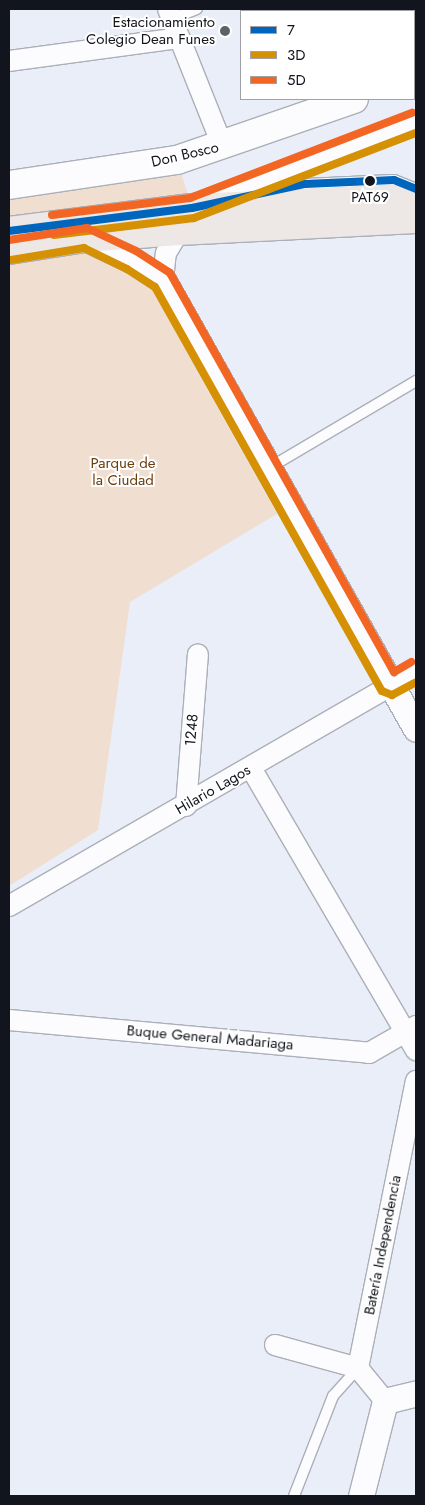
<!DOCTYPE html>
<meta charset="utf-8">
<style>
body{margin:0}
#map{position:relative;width:425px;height:1505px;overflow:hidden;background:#e9eef8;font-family:Jost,sans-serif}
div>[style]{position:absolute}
.green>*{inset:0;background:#f0ded1}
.roads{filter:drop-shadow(1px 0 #abafb7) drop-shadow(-1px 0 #abafb7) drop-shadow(0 1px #abafb7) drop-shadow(0 -1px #abafb7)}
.service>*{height:10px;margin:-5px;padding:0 5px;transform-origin:5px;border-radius:5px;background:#fcfcfe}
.minor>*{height:20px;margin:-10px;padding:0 10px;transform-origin:10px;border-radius:10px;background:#fcfcfe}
.tertiary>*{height:25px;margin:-12.5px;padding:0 12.5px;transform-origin:12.5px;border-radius:12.5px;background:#fcfcfe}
.secondary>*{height:28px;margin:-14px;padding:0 14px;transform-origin:14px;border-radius:14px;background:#fcfcfe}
.trunk>*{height:28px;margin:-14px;padding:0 14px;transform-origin:14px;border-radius:14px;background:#ede8e5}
.bus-1>*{height:8px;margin:-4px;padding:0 4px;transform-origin:4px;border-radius:4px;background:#0065bd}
.bus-2>*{height:8px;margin:-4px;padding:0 4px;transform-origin:4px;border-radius:4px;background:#d59004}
.bus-3>*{height:8px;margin:-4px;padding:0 4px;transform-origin:4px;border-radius:4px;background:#f26522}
.dots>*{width:14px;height:14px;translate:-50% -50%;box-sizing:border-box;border:2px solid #fff;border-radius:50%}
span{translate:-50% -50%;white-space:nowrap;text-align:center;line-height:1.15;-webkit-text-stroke:4px #fff;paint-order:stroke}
.bus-label{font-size:14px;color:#12151d}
.poi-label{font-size:15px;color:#12151d}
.right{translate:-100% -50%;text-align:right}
.street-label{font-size:15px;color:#12151d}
.park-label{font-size:15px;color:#6c3d0c}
.frame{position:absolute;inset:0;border:10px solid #12151d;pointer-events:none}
.legend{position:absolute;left:240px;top:10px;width:175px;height:90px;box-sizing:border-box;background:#fff;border:1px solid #a0a1a5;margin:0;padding:6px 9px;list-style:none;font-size:15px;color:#12151d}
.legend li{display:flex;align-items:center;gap:10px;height:25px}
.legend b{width:25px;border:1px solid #a0a1a5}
</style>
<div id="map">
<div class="green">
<div style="clip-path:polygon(177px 160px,192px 208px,9px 231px,9px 185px)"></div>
<div style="clip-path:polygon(81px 253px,122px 266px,151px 288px,277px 514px,130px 602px,98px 830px,9px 886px,9px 263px)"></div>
</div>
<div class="roads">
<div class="service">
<div style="left:349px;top:9px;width:2px;rotate:90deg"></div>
<div style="left:371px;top:9px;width:2px;rotate:63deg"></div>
<div style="left:172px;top:19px;width:27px;rotate:-22deg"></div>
<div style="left:262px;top:193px;width:44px;rotate:-11.8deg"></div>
<div style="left:305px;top:184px;width:89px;rotate:-2.6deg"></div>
<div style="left:394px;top:180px;width:24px;rotate:22deg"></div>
<div style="left:269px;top:468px;width:171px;rotate:-30.6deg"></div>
<div style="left:294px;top:1496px;width:107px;rotate:-68.7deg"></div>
<div style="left:333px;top:1396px;width:38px;rotate:-48deg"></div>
</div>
<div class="minor">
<div style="left:168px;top:9px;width:149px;rotate:68.3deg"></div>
<div style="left:9px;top:61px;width:172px;rotate:-7.7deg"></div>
<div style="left:208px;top:202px;width:223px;rotate:-21deg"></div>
<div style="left:163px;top:280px;width:27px;rotate:-84deg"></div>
<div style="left:166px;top:253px;width:26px;rotate:-59deg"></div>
<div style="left:251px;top:768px;width:327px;rotate:59.7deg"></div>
<div style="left:186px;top:806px;width:152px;rotate:-85.5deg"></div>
<div style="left:9px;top:906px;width:470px;rotate:-30deg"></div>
<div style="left:9px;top:1020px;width:362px;rotate:5.2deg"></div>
<div style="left:369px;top:1053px;width:54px;rotate:-29.9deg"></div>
<div style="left:275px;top:1345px;width:86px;rotate:15.5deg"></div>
<div style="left:385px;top:1401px;width:43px;rotate:-129.3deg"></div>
<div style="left:358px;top:1368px;width:293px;rotate:-78.6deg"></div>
</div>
<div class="tertiary">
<div style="left:85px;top:238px;width:52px;rotate:25.1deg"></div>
<div style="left:132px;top:260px;width:37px;rotate:33deg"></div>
<div style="left:163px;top:280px;width:515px;rotate:60.6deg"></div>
<div style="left:361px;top:1496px;width:98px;rotate:-75.8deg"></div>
<div style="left:385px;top:1401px;width:32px;rotate:-14deg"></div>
</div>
<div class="secondary">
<div style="left:414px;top:77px;width:2px;rotate:-27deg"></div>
<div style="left:9px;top:185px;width:170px;rotate:-8.5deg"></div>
<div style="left:177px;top:160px;width:187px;rotate:-19deg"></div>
</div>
<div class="trunk">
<div style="left:9px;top:231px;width:184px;rotate:-7.2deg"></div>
<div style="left:192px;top:208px;width:224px;rotate:-2.6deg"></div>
<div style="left:9px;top:250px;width:77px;rotate:-9deg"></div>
<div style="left:85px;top:238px;width:94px;rotate:-4.3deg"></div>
<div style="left:179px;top:231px;width:237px;rotate:-2.9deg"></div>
</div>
</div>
<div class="bus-1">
<div style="left:9px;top:231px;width:184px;rotate:-7.2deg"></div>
<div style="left:192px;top:208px;width:116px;rotate:-12deg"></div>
<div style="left:305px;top:184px;width:89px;rotate:-2.6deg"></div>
<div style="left:394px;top:180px;width:24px;rotate:22deg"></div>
</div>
<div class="bus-2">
<div style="left:54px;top:235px;width:141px;rotate:-6.9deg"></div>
<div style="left:194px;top:218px;width:238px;rotate:-21deg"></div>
<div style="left:11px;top:260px;width:74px;rotate:-9.3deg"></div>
<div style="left:84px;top:248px;width:48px;rotate:26deg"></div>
<div style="left:127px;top:269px;width:33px;rotate:33deg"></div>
<div style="left:155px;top:287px;width:463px;rotate:60.7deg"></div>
<div style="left:382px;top:691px;width:11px;rotate:22deg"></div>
<div style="left:392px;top:695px;width:27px;rotate:-28deg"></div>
</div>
<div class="bus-3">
<div style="left:52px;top:215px;width:139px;rotate:-7deg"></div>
<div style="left:190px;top:198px;width:238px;rotate:-21deg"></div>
<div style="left:9px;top:240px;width:79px;rotate:-8.7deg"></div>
<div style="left:87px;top:228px;width:54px;rotate:25.1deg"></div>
<div style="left:136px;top:251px;width:40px;rotate:32.9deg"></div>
<div style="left:170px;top:273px;width:458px;rotate:60.7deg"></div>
<div style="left:394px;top:672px;width:20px;rotate:-30deg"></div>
</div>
<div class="dots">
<div style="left:225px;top:31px;background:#5d616a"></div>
<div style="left:370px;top:181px;background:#12151d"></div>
</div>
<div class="bus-label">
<span style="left:370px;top:197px">PAT69</span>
</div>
<div class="poi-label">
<span class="right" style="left:215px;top:31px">Estacionamiento<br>Colegio Dean Funes</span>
</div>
<div class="street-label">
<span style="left:185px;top:155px;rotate:-13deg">Don Bosco</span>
<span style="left:192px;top:730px;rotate:-85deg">1248</span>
<span style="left:213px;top:790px;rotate:-30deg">Hilario Lagos</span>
<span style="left:210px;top:1038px;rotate:5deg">Buque General Madariaga</span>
<span style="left:383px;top:1245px;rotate:-79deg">Batería Independencia</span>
</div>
<div class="park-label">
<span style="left:123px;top:472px">Parque de<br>la Ciudad</span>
</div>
<div class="frame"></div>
<ul class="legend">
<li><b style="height:6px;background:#0065bd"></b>7</li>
<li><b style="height:6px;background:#d59004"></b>3D</li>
<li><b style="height:6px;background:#f26522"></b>5D</li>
</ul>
</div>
